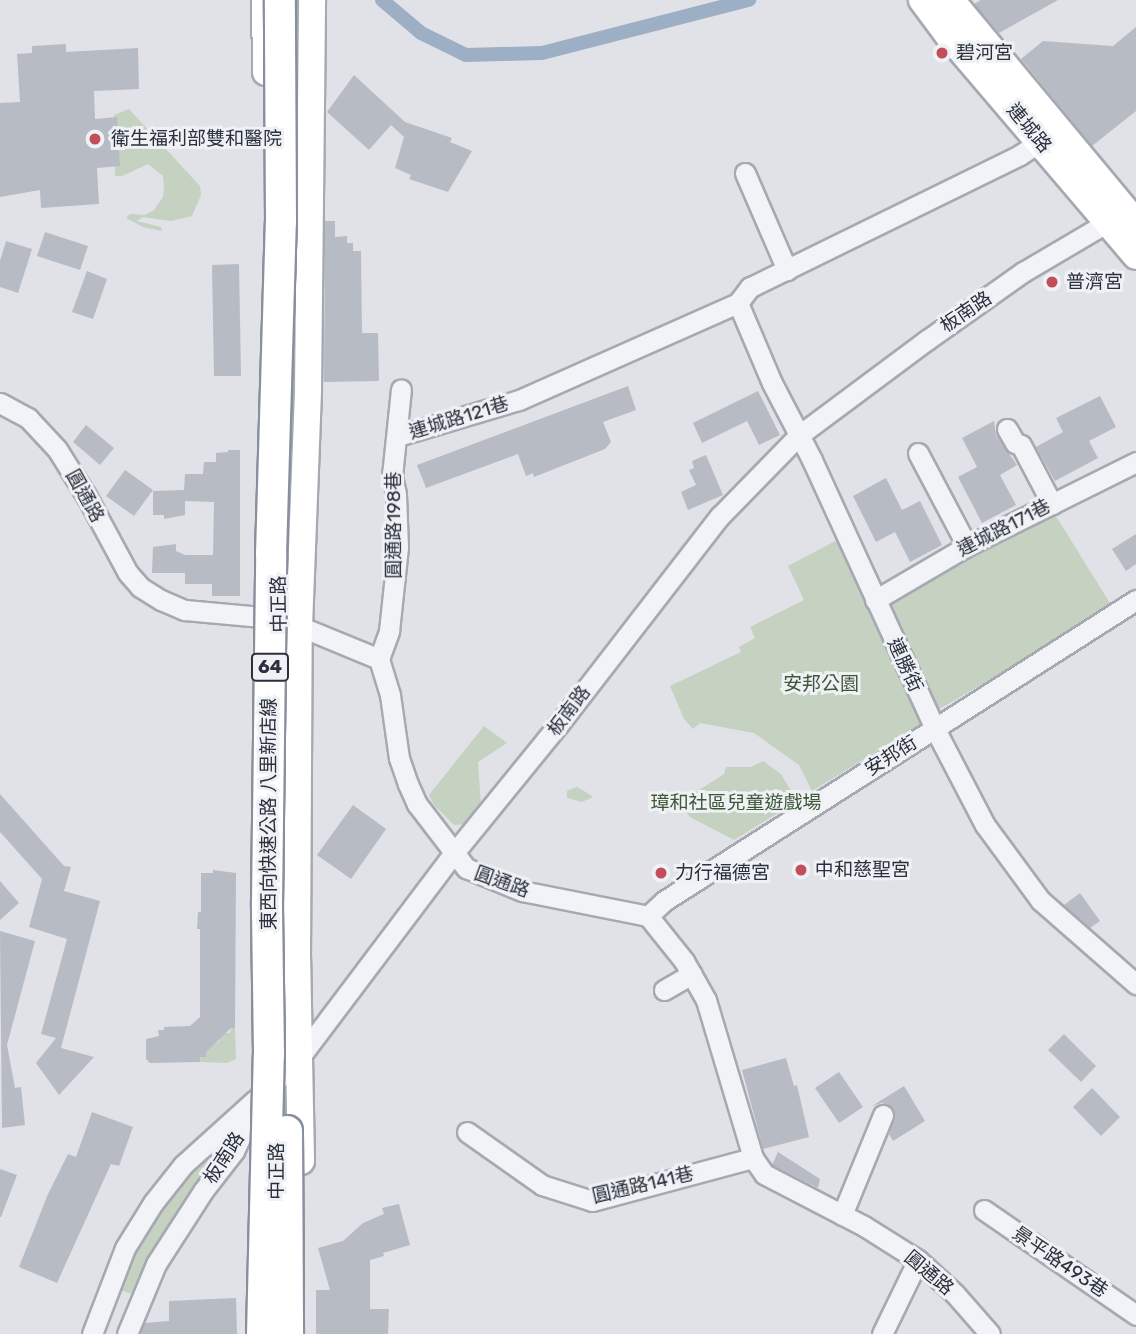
<!DOCTYPE html>
<meta charset="utf-8">
<style>
body{margin:0}
#map{position:relative;width:1136px;height:1334px;overflow:hidden;background:#e0e2e7;font-family:Rubik,"Noto Sans TC",sans-serif}
div>[style]{position:absolute}
.green>*{inset:0;background:#c5d1c1}
.canal>*{height:14px;margin:-7px;padding:0 7px;transform-origin:7px;border-radius:7px;background:#9dafc5}
.building>*{inset:0;background:#b7bbc4}
.roads{filter:drop-shadow(2px 0 #a6a9b1) drop-shadow(-2px 0 #a6a9b1) drop-shadow(0 2px #a6a9b1) drop-shadow(0 -2px #a6a9b1)}
.minor>*{height:19px;margin:-9.5px;padding:0 9.5px;transform-origin:9.5px;border-radius:9.5px;background:#f2f3f6}
.major>*{height:26px;margin:-13px;padding:0 13px;transform-origin:13px;border-radius:13px;background:#fff}
.bridges{filter:drop-shadow(2px 0 #888f9d) drop-shadow(-2px 0 #888f9d) drop-shadow(0 2px #888f9d) drop-shadow(0 -2px #888f9d)}
.highway-bridge>*{height:30px;margin:-15px;padding:0 15px;transform-origin:15px;border-radius:15px;background:#fff}
.dots>*{width:19px;height:19px;translate:-50% -50%;box-sizing:border-box;border:4px solid #eff1f5;border-radius:50%}
span{translate:-50% -50%;white-space:nowrap;text-align:center;line-height:1.15;-webkit-text-stroke:6px #eff1f5;paint-order:stroke}
.shield-label span{padding:2px 5px;background:#eff1f5;border:2px solid;border-radius:5px;-webkit-text-stroke-width:0}
.shield-label{font-size:18px;color:#2a303d;font-weight:700}
.poi-label{font-size:19px;color:#2a303d}
.left{translate:0 -50%;text-align:left}
.street-label{font-size:19px;color:#2a303d}
.park-label{font-size:19px;color:#3d5838}
</style>
<div id="map">
<div class="green">
<div style="clip-path:polygon(129px 109px,200px 186px,201px 195px,192px 216px,171px 221px,143px 217px,137px 221px,161px 227px,162px 231px,143px 227px,126px 218px,130px 214px,145px 215px,154px 210px,163px 197px,164px 187px,163px 176px,148px 164px,122px 176px,115px 176px,114px 115px)"></div>
<div style="clip-path:polygon(1054px 513px,1113px 608px,936px 711px,889px 605px,896px 597px)"></div>
<div style="clip-path:polygon(839px 539px,922px 719px,921px 724px,812px 791px,799px 765px,754px 733px,700px 723px,693px 729px,684px 719px,670px 686px,741px 652px,739px 647px,755px 638px,750px 627px,804px 600px,788px 566px)"></div>
<div style="clip-path:polygon(484px 726px,507px 743px,478px 762px,481px 805px,467px 824px,454px 825px,434px 805px,429px 795px)"></div>
<div style="clip-path:polygon(763px 761px,781px 774px,797px 801px,734px 840px,690px 817px,679px 803px,724px 774px,726px 767px,751px 767px)"></div>
<div style="clip-path:polygon(577px 787px,584px 791px,593px 797px,582px 802px,567px 798px,567px 791px)"></div>
<div style="clip-path:polygon(231px 1028px,235px 1028px,236px 1059px,227px 1063px,200px 1062px,200px 1057px,206px 1057px,206px 1049px,219px 1041px,217px 1037px,222px 1033px,230px 1033px)"></div>
<div style="clip-path:polygon(237px 1128px,154px 1252px,132px 1294px,114px 1288px,136px 1241px,172px 1187px)"></div>
</div>
<div class="canal">
<div style="left:382px;top:0;width:51px;rotate:40.2deg"></div>
<div style="left:421px;top:33px;width:50px;rotate:26.1deg"></div>
<div style="left:466px;top:55px;width:76px;rotate:-1.5deg"></div>
<div style="left:542px;top:53px;width:214px;rotate:-14.4deg"></div>
</div>
<div class="building">
<div style="clip-path:polygon(981px 0,1058px 0,999px 33px,974px 4px)"></div>
<div style="clip-path:polygon(1136px 27px,1136px 111px,1092px 146px,1021px 59px,1043px 41px,1113px 46px)"></div>
<div style="clip-path:polygon(66px 44px,66px 52px,138px 48px,139px 89px,94px 91px,95px 119px,117px 117px,120px 166px,97px 168px,99px 204px,41px 208px,40px 190px,0 197px,0 103px,20px 102px,17px 54px,32px 53px,32px 46px)"></div>
<div style="clip-path:polygon(354px 75px,405px 122px,452px 138px,450px 142px,472px 151px,448px 192px,409px 179px,411px 175px,395px 168px,404px 137px,391px 125px,369px 150px,327px 112px)"></div>
<div style="clip-path:polygon(325px 221px,335px 221px,335px 237px,347px 236px,347px 243px,353px 243px,353px 251px,361px 251px,362px 333px,378px 333px,379px 381px,324px 382px)"></div>
<div style="clip-path:polygon(45px 232px,88px 246px,80px 270px,37px 256px)"></div>
<div style="clip-path:polygon(6px 241px,32px 249px,18px 293px,0 287px,0 261px)"></div>
<div style="clip-path:polygon(239px 264px,241px 376px,214px 376px,212px 265px)"></div>
<div style="clip-path:polygon(87px 271px,107px 279px,93px 319px,72px 312px)"></div>
<div style="clip-path:polygon(628px 386px,636px 410px,603px 422px,611px 442px,605px 449px,534px 477px,533px 473px,526px 476px,518px 454px,426px 488px,417px 465px)"></div>
<div style="clip-path:polygon(758px 391px,780px 435px,759px 445px,747px 421px,702px 443px,693px 423px)"></div>
<div style="clip-path:polygon(1100px 396px,1116px 427px,1089px 441px,1098px 458px,1055px 481px,1036px 447px,1063px 432px,1056px 418px)"></div>
<div style="clip-path:polygon(994px 421px,996px 435px,1017px 465px,1000px 475px,1016px 505px,982px 523px,958px 477px,977px 467px,962px 438px)"></div>
<div style="clip-path:polygon(86px 425px,114px 448px,100px 465px,73px 442px)"></div>
<div style="clip-path:polygon(228px 450px,240px 450px,240px 596px,212px 596px,212px 584px,185px 584px,185px 573px,152px 573px,153px 547px,176px 544px,176px 551px,185px 555px,213px 555px,214px 502px,185px 501px,185px 515px,164px 519px,164px 515px,153px 515px,153px 491px,184px 490px,185px 474px,203px 474px,204px 462px,216px 462px,216px 453px,228px 452px)"></div>
<div style="clip-path:polygon(706px 455px,723px 495px,688px 510px,681px 492px,696px 485px,689px 470px,694px 468px,692px 461px)"></div>
<div style="clip-path:polygon(125px 470px,153px 490px,134px 516px,106px 496px)"></div>
<div style="clip-path:polygon(886px 478px,902px 510px,920px 501px,942px 545px,910px 562px,895px 532px,876px 542px,853px 496px)"></div>
<div style="clip-path:polygon(1136px 534px,1136px 564px,1126px 571px,1112px 549px)"></div>
<div style="clip-path:polygon(0 794px,64px 866px,71px 867px,64px 891px,100px 901px,61px 1048px,94px 1057px,59px 1095px,36px 1063px,56px 1038px,41px 1034px,67px 939px,29px 927px,42px 879px,0 832px)"></div>
<div style="clip-path:polygon(353px 805px,386px 829px,351px 879px,317px 855px)"></div>
<div style="clip-path:polygon(213px 870px,236px 873px,235px 1028px,231px 1028px,206px 1052px,206px 1057px,200px 1057px,200px 1062px,150px 1063px,146px 1059px,146px 1039px,159px 1036px,158px 1030px,164px 1030px,164px 1027px,190px 1026px,200px 1017px,200px 929px,197px 929px,198px 912px,201px 912px,201px 873px,213px 873px)"></div>
<div style="clip-path:polygon(0 881px,19px 903px,0 920px)"></div>
<div style="clip-path:polygon(1080px 893px,1100px 921px,1090px 928px,1064px 905px)"></div>
<div style="clip-path:polygon(0 931px,35px 941px,7px 1045px,15px 1088px,21px 1087px,25px 1125px,2px 1128px)"></div>
<div style="clip-path:polygon(1064px 1034px,1096px 1066px,1081px 1082px,1048px 1050px)"></div>
<div style="clip-path:polygon(786px 1058px,794px 1086px,797px 1085px,809px 1137px,763px 1149px,742px 1070px)"></div>
<div style="clip-path:polygon(839px 1072px,863px 1107px,839px 1123px,815px 1088px)"></div>
<div style="clip-path:polygon(904px 1086px,925px 1121px,893px 1141px,889px 1134px,895px 1119px,893px 1108px,882px 1103px,872px 1106px)"></div>
<div style="clip-path:polygon(1092px 1088px,1120px 1117px,1101px 1136px,1073px 1107px)"></div>
<div style="clip-path:polygon(92px 1112px,133px 1127px,119px 1166px,111px 1164px,57px 1283px,19px 1267px,48px 1194px,68px 1154px,76px 1157px)"></div>
<div style="clip-path:polygon(778px 1152px,820px 1179px,818px 1188px,772px 1165px)"></div>
<div style="clip-path:polygon(0 1169px,17px 1175px,1px 1217px,0 1217px)"></div>
<div style="clip-path:polygon(399px 1204px,410px 1245px,383px 1253px,384px 1256px,370px 1260px,370px 1309px,389px 1309px,388px 1334px,316px 1334px,316px 1290px,330px 1290px,318px 1248px,343px 1241px,363px 1223px,384px 1214px,382px 1208px)"></div>
<div style="clip-path:polygon(236px 1298px,237px 1334px,140px 1334px,145px 1323px,169px 1321px,169px 1301px)"></div>
</div>
<div class="roads">
<div class="minor">
<div style="left:1049px;top:136px;width:35px;rotate:147deg"></div>
<div style="left:1020px;top:155px;width:301px;rotate:153.9deg"></div>
<div style="left:750px;top:287px;width:20px;rotate:127deg"></div>
<div style="left:738px;top:303px;width:87px;rotate:67deg"></div>
<div style="left:772px;top:383px;width:87px;rotate:62.5deg"></div>
<div style="left:812px;top:460px;width:296px;rotate:65.4deg"></div>
<div style="left:935px;top:729px;width:108px;rotate:62.5deg"></div>
<div style="left:985px;top:825px;width:93px;rotate:53.7deg"></div>
<div style="left:1040px;top:900px;width:128px;rotate:41.2deg"></div>
<div style="left:745px;top:173px;width:106px;rotate:66.6deg"></div>
<div style="left:0;top:403px;width:32px;rotate:28deg"></div>
<div style="left:28px;top:418px;width:42px;rotate:46.9deg"></div>
<div style="left:57px;top:449px;width:57px;rotate:58deg"></div>
<div style="left:87px;top:497px;width:86px;rotate:61.7deg"></div>
<div style="left:128px;top:573px;width:18px;rotate:49deg"></div>
<div style="left:140px;top:587px;width:25px;rotate:32deg"></div>
<div style="left:161px;top:600px;width:26px;rotate:23deg"></div>
<div style="left:185px;top:610px;width:77px;rotate:5.2deg"></div>
<div style="left:262px;top:617px;width:38px;rotate:14deg"></div>
<div style="left:299px;top:626px;width:87px;rotate:22.4deg"></div>
<div style="left:379px;top:659px;width:38px;rotate:73deg"></div>
<div style="left:390px;top:695px;width:64px;rotate:81.9deg"></div>
<div style="left:399px;top:758px;width:28px;rotate:71deg"></div>
<div style="left:408px;top:784px;width:22px;rotate:66deg"></div>
<div style="left:417px;top:804px;width:81px;rotate:52.6deg"></div>
<div style="left:466px;top:868px;width:61px;rotate:22.3deg"></div>
<div style="left:522px;top:891px;width:128px;rotate:11.2deg"></div>
<div style="left:648px;top:916px;width:58px;rotate:51.3deg"></div>
<div style="left:684px;top:961px;width:45px;rotate:60.6deg"></div>
<div style="left:706px;top:1000px;width:165px;rotate:73.4deg"></div>
<div style="left:753px;top:1158px;width:19px;rotate:55deg"></div>
<div style="left:764px;top:1174px;width:113px;rotate:27.5deg"></div>
<div style="left:864px;top:1226px;width:64px;rotate:32.2deg"></div>
<div style="left:918px;top:1260px;width:50px;rotate:42.6deg"></div>
<div style="left:955px;top:1294px;width:53px;rotate:48.8deg"></div>
<div style="left:1007px;top:429px;width:16px;rotate:60deg"></div>
<div style="left:1015px;top:443px;width:6px;rotate:18deg"></div>
<div style="left:1021px;top:445px;width:67px;rotate:62.3deg"></div>
<div style="left:398px;top:436px;width:126px;rotate:-16.6deg"></div>
<div style="left:519px;top:400px;width:240px;rotate:-23.9deg"></div>
<div style="left:918px;top:453px;width:105px;rotate:62.2deg"></div>
<div style="left:875px;top:600px;width:107px;rotate:-30.4deg"></div>
<div style="left:967px;top:546px;width:189px;rotate:-26.4deg"></div>
<div style="left:379px;top:659px;width:30px;rotate:-70deg"></div>
<div style="left:389px;top:631px;width:84px;rotate:-83.9deg"></div>
<div style="left:398px;top:547px;width:53px;rotate:-92.2deg"></div>
<div style="left:396px;top:494px;width:18px;rotate:-103deg"></div>
<div style="left:392px;top:476px;width:87px;rotate:-84.1deg"></div>
<div style="left:648px;top:916px;width:22px;rotate:-43deg"></div>
<div style="left:664px;top:901px;width:560px;rotate:-32.53deg"></div>
<div style="left:664px;top:990px;width:32px;rotate:-30deg"></div>
<div style="left:467px;top:1132px;width:92px;rotate:35.2deg"></div>
<div style="left:542px;top:1185px;width:52px;rotate:17.7deg"></div>
<div style="left:592px;top:1201px;width:167px;rotate:-15deg"></div>
<div style="left:984px;top:1210px;width:185px;rotate:34.6deg"></div>
<div style="left:842px;top:1215px;width:108px;rotate:-67.7deg"></div>
<div style="left:92px;top:1334px;width:92px;rotate:-69deg"></div>
<div style="left:125px;top:1248px;width:53px;rotate:-58.1deg"></div>
<div style="left:153px;top:1203px;width:48px;rotate:-51.7deg"></div>
<div style="left:183px;top:1165px;width:97px;rotate:-42.1deg"></div>
<div style="left:127px;top:1334px;width:76px;rotate:-67.5deg"></div>
<div style="left:156px;top:1264px;width:87px;rotate:-57.2deg"></div>
<div style="left:203px;top:1191px;width:51px;rotate:-52.2deg"></div>
<div style="left:234px;top:1151px;width:60px;rotate:-65.2deg"></div>
<div style="left:259px;top:1097px;width:57px;rotate:-44.3deg"></div>
<div style="left:300px;top:1057px;width:256px;rotate:-53deg"></div>
<div style="left:454px;top:853px;width:166px;rotate:-50.9deg"></div>
<div style="left:559px;top:724px;width:263px;rotate:-52.3deg"></div>
<div style="left:720px;top:516px;width:112px;rotate:-45.7deg"></div>
<div style="left:798px;top:436px;width:161px;rotate:-36.7deg"></div>
<div style="left:927px;top:340px;width:118px;rotate:-35.3deg"></div>
<div style="left:1023px;top:272px;width:110px;rotate:-30.5deg"></div>
<div style="left:882px;top:1334px;width:82px;rotate:-64.1deg"></div>
</div>
<div class="major">
<div style="left:265px;top:0;width:72px;rotate:89.2deg"></div>
<div style="left:922px;top:0;width:44px;rotate:53.4deg"></div>
<div style="left:948px;top:35px;width:290px;rotate:49.6deg"></div>
<div style="left:951px;top:0;width:290px;rotate:50.3deg"></div>
<div style="left:301px;top:1161px;width:204px;rotate:-91.1deg"></div>
<div style="left:297px;top:957px;width:331px;rotate:-89.7deg"></div>
<div style="left:299px;top:626px;width:236px;rotate:-87.8deg"></div>
<div style="left:308px;top:390px;width:390px;rotate:-89.4deg"></div>
</div>
</div>
<div class="bridges">
<div class="highway-bridge">
<div style="left:287px;top:1131px;width:203px;rotate:89.7deg"></div>
<div style="left:262px;top:1334px;width:280px;rotate:-88.6deg"></div>
<div style="left:269px;top:1054px;width:152px;rotate:-90.8deg"></div>
<div style="left:267px;top:902px;width:348px;rotate:-89.3deg"></div>
<div style="left:271px;top:554px;width:332px;rotate:-88.3deg"></div>
<div style="left:281px;top:222px;width:222px;rotate:-90.3deg"></div>
</div>
</div>
<div class="dots">
<div style="left:942px;top:53px;background:#c34e5b"></div>
<div style="left:95px;top:139px;background:#c34e5b"></div>
<div style="left:1052px;top:282px;background:#c34e5b"></div>
<div style="left:801px;top:870px;background:#c34e5b"></div>
<div style="left:661px;top:873px;background:#c34e5b"></div>
</div>
<div class="shield-label">
<span style="left:270px;top:667px">64</span>
</div>
<div class="poi-label">
<span class="left" style="left:956px;top:53px">碧河宮</span>
<span class="left" style="left:111px;top:139px">衛生福利部雙和醫院</span>
<span class="left" style="left:1066px;top:282px">普濟宮</span>
<span class="left" style="left:815px;top:870px">中和慈聖宮</span>
<span class="left" style="left:675px;top:873px">力行福德宮</span>
</div>
<div class="street-label">
<span style="left:1029px;top:128px;rotate:50deg">連城路</span>
<span style="left:966px;top:312px;rotate:-34deg">板南路</span>
<span style="left:459px;top:418px;rotate:-17deg">連城路121巷</span>
<span style="left:85px;top:496px;rotate:61deg">圓通路</span>
<span style="left:394px;top:525px;rotate:-90deg">圓通路198巷</span>
<span style="left:1004px;top:528px;rotate:-27deg">連城路171巷</span>
<span style="left:279px;top:604px;rotate:-91deg">中正路</span>
<span style="left:905px;top:665px;rotate:65deg">連勝街</span>
<span style="left:569px;top:711px;rotate:-53deg">板南路</span>
<span style="left:891px;top:756px;rotate:-32deg">安邦街</span>
<span style="left:269px;top:814px;rotate:-90deg">東西向快速公路 八里新店線</span>
<span style="left:502px;top:882px;rotate:20deg">圓通路</span>
<span style="left:224px;top:1158px;rotate:-57deg">板南路</span>
<span style="left:277px;top:1171px;rotate:-90deg">中正路</span>
<span style="left:643px;top:1185px;rotate:-13deg">圓通路141巷</span>
<span style="left:1060px;top:1262px;rotate:34deg">景平路493巷</span>
<span style="left:929px;top:1273px;rotate:40deg">圓通路</span>
</div>
<div class="park-label">
<span style="left:821px;top:684px">安邦公園</span>
<span style="left:736px;top:803px">璋和社區兒童遊戲場</span>
</div>
</div>
